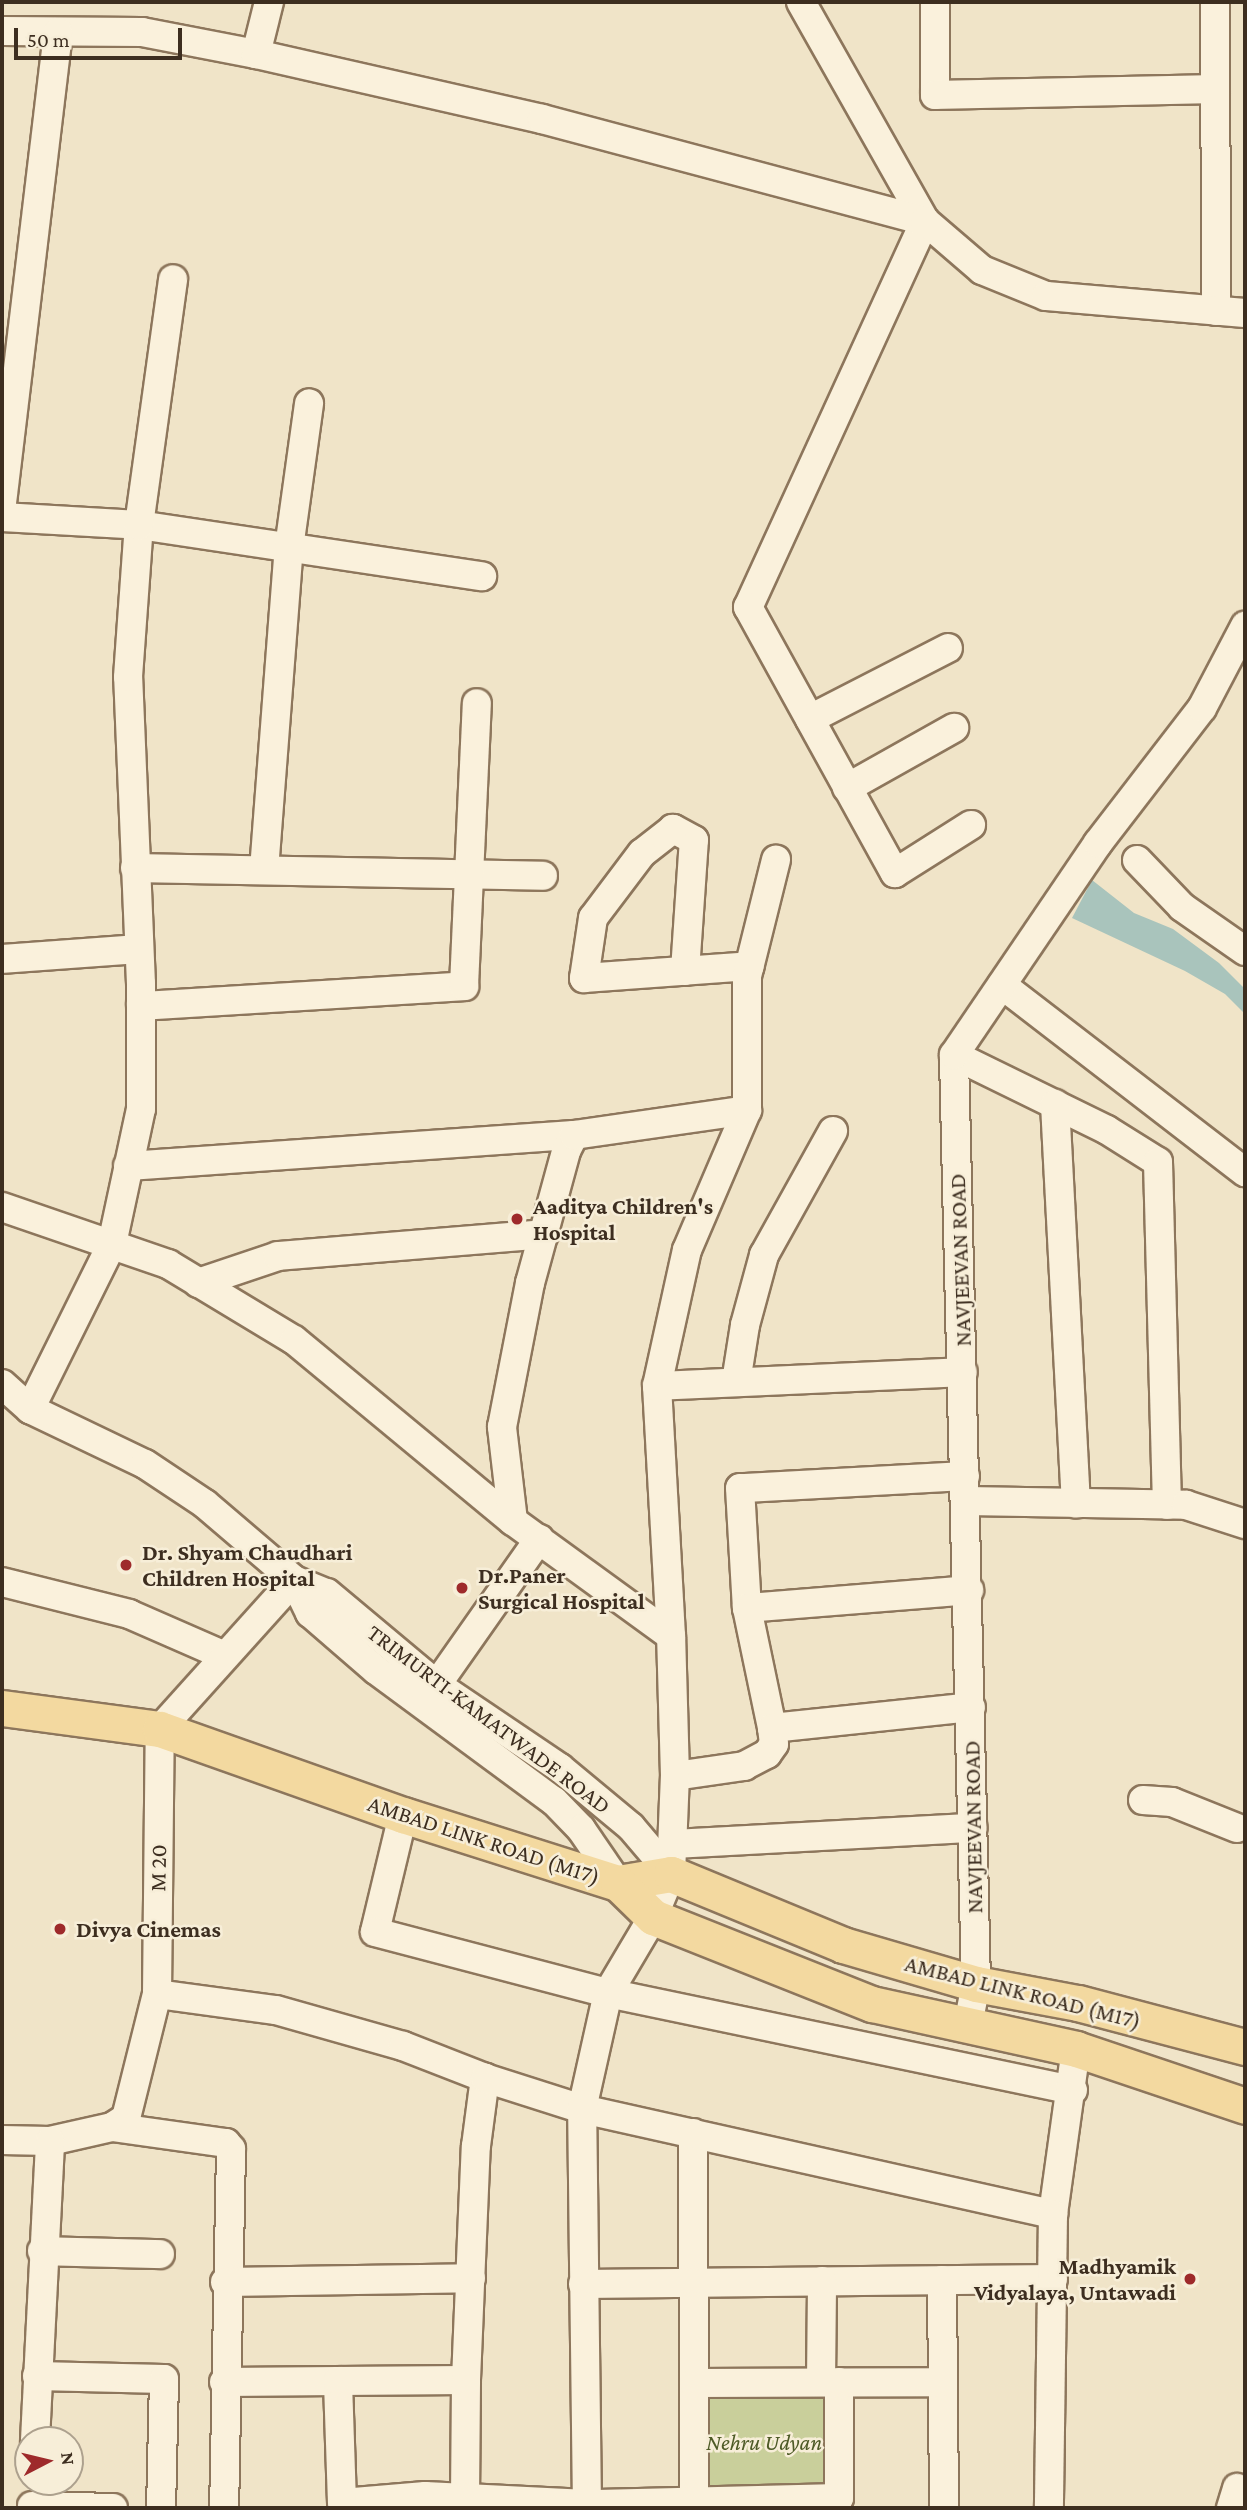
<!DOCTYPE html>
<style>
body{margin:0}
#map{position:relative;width:1247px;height:2510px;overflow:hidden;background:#f0e4c8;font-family:"Crimson Pro",serif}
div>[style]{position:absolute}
.green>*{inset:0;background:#c9cf9b}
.water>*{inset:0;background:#a9c4bc}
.roads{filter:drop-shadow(2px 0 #8d765c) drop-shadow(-2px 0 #8d765c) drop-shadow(0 2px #8d765c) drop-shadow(0 -2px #8d765c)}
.minor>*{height:28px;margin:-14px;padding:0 14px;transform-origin:14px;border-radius:14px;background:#faf1dc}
.major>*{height:35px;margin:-17.5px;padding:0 17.5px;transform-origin:17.5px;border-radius:17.5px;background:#f3d9a0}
.dots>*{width:19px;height:19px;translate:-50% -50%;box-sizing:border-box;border:4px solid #f7eed8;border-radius:50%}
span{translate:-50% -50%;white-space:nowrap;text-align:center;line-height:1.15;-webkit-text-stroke:5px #f7eed8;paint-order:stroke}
.poi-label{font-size:23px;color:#3d2e20;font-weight:700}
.left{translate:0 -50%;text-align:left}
.right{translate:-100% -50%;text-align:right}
.street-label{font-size:23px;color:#3d2e20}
.park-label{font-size:23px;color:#4d5a26;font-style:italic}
.frame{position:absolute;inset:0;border:4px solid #3d2e20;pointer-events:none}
.north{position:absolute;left:14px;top:2426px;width:70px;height:70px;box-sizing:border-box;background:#f7eed8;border:2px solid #ada18e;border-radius:50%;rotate:83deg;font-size:19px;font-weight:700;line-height:28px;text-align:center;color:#3d2e20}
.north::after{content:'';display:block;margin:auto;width:24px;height:32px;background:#9e2a2b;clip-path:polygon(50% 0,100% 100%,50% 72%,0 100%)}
.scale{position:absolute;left:14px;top:28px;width:168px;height:32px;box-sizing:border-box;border:4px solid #3d2e20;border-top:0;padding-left:9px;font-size:21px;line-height:24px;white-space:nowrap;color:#3d2e20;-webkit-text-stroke:5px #f7eed8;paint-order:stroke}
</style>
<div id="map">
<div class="green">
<div style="clip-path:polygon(829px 2391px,830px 2492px,699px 2493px,699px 2392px)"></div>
</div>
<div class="water">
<div style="clip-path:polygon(1092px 880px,1134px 913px,1173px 929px,1219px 963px,1245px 989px,1245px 1014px,1225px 994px,1185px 971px,1072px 918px)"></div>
</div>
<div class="roads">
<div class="minor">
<div style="left:801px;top:2px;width:252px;rotate:60.5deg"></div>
<div style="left:925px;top:221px;width:425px;rotate:114.6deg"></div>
<div style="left:748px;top:607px;width:304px;rotate:61.1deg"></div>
<div style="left:895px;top:873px;width:90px;rotate:-32.3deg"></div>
<div style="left:935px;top:2px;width:93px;rotate:90deg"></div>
<div style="left:935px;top:95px;width:280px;rotate:-1.2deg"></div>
<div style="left:1215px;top:2px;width:309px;rotate:89.8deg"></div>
<div style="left:2px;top:31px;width:140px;rotate:0.4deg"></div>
<div style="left:142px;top:32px;width:116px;rotate:10.9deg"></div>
<div style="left:256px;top:54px;width:293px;rotate:12.8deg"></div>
<div style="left:542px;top:119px;width:396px;rotate:14.9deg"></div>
<div style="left:925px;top:221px;width:75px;rotate:40.7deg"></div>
<div style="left:982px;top:270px;width:69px;rotate:22.1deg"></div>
<div style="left:1046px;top:296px;width:200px;rotate:4.9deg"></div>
<div style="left:256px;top:54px;width:54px;rotate:-76deg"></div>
<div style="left:2px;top:503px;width:474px;rotate:-83.2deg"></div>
<div style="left:2px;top:517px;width:137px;rotate:3.3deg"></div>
<div style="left:139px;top:525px;width:347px;rotate:8.5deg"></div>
<div style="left:810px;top:719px;width:155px;rotate:-27.2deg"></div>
<div style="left:847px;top:788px;width:123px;rotate:-29.3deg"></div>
<div style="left:1137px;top:860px;width:65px;rotate:46.2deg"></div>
<div style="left:1182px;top:907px;width:77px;rotate:34.9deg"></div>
<div style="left:135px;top:868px;width:408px;rotate:1.1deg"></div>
<div style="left:264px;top:870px;width:323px;rotate:-85.6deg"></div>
<div style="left:289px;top:548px;width:146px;rotate:-82.1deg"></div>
<div style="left:2px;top:959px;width:137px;rotate:-4.2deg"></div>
<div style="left:685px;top:971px;width:131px;rotate:-86.1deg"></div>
<div style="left:694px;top:840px;width:24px;rotate:-152deg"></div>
<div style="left:673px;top:829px;width:39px;rotate:142deg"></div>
<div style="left:642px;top:853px;width:81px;rotate:127deg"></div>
<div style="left:593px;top:918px;width:61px;rotate:98.5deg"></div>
<div style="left:584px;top:978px;width:166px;rotate:-4.1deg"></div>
<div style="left:1002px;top:985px;width:307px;rotate:37.6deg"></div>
<div style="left:141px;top:1006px;width:324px;rotate:-3.5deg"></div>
<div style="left:464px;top:986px;width:283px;rotate:-87.4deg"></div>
<div style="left:954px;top:1055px;width:170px;rotate:26.1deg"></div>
<div style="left:1107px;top:1130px;width:60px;rotate:32.1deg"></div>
<div style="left:1158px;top:1162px;width:343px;rotate:88.5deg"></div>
<div style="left:1055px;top:1104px;width:400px;rotate:87deg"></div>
<div style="left:128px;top:1166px;width:447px;rotate:-4deg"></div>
<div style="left:2px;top:1207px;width:176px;rotate:19deg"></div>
<div style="left:168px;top:1264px;width:147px;rotate:31.1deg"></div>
<div style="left:294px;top:1340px;width:284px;rotate:39.6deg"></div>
<div style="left:513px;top:1521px;width:195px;rotate:36deg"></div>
<div style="left:671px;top:1636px;width:250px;rotate:-93.2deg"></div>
<div style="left:657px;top:1386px;width:306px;rotate:-2.6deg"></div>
<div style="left:198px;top:1283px;width:84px;rotate:-18.6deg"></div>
<div style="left:278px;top:1256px;width:267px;rotate:-4.7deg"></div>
<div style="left:736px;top:1382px;width:58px;rotate:-81deg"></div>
<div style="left:745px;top:1325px;width:73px;rotate:-74.8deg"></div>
<div style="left:764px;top:1255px;width:142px;rotate:-60.9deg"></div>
<div style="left:2px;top:1384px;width:38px;rotate:42deg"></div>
<div style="left:30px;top:1409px;width:127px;rotate:25.6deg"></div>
<div style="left:145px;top:1464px;width:72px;rotate:33.7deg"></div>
<div style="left:205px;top:1504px;width:117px;rotate:40.5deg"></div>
<div style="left:294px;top:1580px;width:35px;rotate:22deg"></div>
<div style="left:327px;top:1593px;width:143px;rotate:39.9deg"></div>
<div style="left:437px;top:1685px;width:148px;rotate:34deg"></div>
<div style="left:560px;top:1768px;width:92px;rotate:39.7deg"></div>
<div style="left:631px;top:1827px;width:62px;rotate:49.6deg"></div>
<div style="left:657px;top:1386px;width:139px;rotate:-77.6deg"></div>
<div style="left:687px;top:1250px;width:152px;rotate:-66.8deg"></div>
<div style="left:30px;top:1409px;width:184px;rotate:-63.6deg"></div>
<div style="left:112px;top:1244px;width:138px;rotate:-77.9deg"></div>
<div style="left:141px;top:1109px;width:125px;rotate:-90deg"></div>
<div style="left:141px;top:984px;width:307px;rotate:-92.4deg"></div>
<div style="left:128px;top:677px;width:152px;rotate:-85.9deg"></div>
<div style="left:139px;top:525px;width:248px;rotate:-82.1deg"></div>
<div style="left:965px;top:1476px;width:225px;rotate:176.9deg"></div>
<div style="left:740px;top:1488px;width:120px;rotate:86.7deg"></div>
<div style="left:747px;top:1608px;width:123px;rotate:78.2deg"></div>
<div style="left:772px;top:1728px;width:200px;rotate:-6deg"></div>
<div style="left:967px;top:1501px;width:219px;rotate:1deg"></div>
<div style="left:1186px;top:1505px;width:62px;rotate:17.9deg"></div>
<div style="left:513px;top:1521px;width:95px;rotate:-96.7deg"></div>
<div style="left:502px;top:1427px;width:147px;rotate:-79deg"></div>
<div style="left:530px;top:1283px;width:137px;rotate:-74.7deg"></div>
<div style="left:566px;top:1151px;width:18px;rotate:-63deg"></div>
<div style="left:574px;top:1135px;width:175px;rotate:-8.2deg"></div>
<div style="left:747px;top:1110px;width:134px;rotate:-90deg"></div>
<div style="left:747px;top:976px;width:120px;rotate:-76deg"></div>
<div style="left:294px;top:1580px;width:37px;rotate:64deg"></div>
<div style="left:310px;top:1613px;width:87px;rotate:40.8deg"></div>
<div style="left:376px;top:1670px;width:221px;rotate:36.4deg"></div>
<div style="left:554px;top:1801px;width:39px;rotate:46deg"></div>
<div style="left:581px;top:1829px;width:65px;rotate:55.6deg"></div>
<div style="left:2px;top:1582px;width:131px;rotate:14.1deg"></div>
<div style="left:129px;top:1614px;width:103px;rotate:23.6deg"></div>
<div style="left:747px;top:1608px;width:223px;rotate:-4.6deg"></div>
<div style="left:426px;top:1700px;width:197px;rotate:-54.9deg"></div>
<div style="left:675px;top:1776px;width:70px;rotate:-8.2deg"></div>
<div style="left:744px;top:1766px;width:26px;rotate:-28deg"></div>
<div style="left:767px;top:1754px;width:12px;rotate:-55deg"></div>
<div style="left:774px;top:1744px;width:16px;rotate:-97deg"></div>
<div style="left:1143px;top:1800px;width:29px;rotate:4deg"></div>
<div style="left:1172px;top:1802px;width:70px;rotate:21.8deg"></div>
<div style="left:403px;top:1815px;width:120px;rotate:103.5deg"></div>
<div style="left:375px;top:1932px;width:241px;rotate:14.7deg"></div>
<div style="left:608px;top:1993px;width:475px;rotate:11.8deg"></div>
<div style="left:674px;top:1844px;width:299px;rotate:-3.1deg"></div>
<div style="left:157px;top:1994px;width:120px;rotate:7.7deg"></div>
<div style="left:276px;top:2010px;width:132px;rotate:15.8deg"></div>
<div style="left:403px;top:2046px;width:88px;rotate:21.3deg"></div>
<div style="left:968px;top:2025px;width:42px;rotate:-79deg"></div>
<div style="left:976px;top:1984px;width:929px;rotate:-91.36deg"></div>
<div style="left:954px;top:1055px;width:256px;rotate:-55.8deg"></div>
<div style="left:1098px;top:843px;width:170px;rotate:-52.4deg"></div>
<div style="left:1202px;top:708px;width:93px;rotate:-62.3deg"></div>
<div style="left:112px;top:2127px;width:115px;rotate:8deg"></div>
<div style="left:226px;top:2143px;width:8px;rotate:50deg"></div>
<div style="left:231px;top:2149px;width:359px;rotate:91.1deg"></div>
<div style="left:693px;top:2133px;width:369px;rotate:89.8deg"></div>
<div style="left:2px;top:2140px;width:48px;rotate:1.2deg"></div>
<div style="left:50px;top:2141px;width:64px;rotate:-12.7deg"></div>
<div style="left:112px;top:2127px;width:17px;rotate:-33deg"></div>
<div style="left:126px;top:2118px;width:128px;rotate:-76deg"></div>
<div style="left:157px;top:1994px;width:265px;rotate:-89.4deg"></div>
<div style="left:160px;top:1729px;width:200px;rotate:-48deg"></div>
<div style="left:1053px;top:2214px;width:167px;rotate:-82.1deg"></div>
<div style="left:42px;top:2251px;width:118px;rotate:1.5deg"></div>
<div style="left:942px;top:2280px;width:228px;rotate:89.5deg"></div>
<div style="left:225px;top:2282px;width:246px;rotate:-0.9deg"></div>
<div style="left:583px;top:2284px;width:470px;rotate:-0.6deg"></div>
<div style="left:37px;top:2376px;width:127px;rotate:1.4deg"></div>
<div style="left:164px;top:2379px;width:129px;rotate:91.3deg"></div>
<div style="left:224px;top:2382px;width:114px;rotate:-0.5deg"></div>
<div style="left:821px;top:2382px;width:101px;rotate:-89.4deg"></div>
<div style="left:839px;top:2382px;width:116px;rotate:90deg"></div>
<div style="left:839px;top:2498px;width:252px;rotate:178.6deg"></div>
<div style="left:587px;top:2504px;width:162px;rotate:-177.2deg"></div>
<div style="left:425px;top:2496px;width:83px;rotate:175.2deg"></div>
<div style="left:342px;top:2503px;width:122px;rotate:-91.9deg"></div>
<div style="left:338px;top:2381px;width:128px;rotate:-0.4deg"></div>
<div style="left:466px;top:2380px;width:234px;rotate:-87.6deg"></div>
<div style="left:476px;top:2146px;width:69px;rotate:-82.5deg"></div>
<div style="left:485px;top:2078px;width:102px;rotate:17.7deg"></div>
<div style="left:582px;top:2109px;width:483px;rotate:12.6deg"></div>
<div style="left:1053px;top:2214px;width:294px;rotate:90.8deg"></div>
<div style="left:694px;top:2383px;width:248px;rotate:-0.2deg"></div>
<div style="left:35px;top:2440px;width:299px;rotate:-87.1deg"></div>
<div style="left:465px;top:2498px;width:118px;rotate:-89.5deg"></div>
<div style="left:32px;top:2506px;width:81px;rotate:1.4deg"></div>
<div style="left:587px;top:2508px;width:399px;rotate:-90.7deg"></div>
<div style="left:582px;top:2109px;width:119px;rotate:-77.4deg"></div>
<div style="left:608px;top:1993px;width:88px;rotate:-59.4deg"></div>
<div style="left:653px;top:1917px;width:47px;rotate:-67.3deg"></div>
<div style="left:671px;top:1874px;width:98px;rotate:-87.7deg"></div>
<div style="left:675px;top:1776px;width:140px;rotate:-91.6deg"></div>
<div style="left:1231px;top:2508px;width:21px;rotate:-73deg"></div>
</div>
<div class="major">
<div style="left:2px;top:1708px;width:159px;rotate:7.6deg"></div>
<div style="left:160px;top:1729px;width:258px;rotate:19.5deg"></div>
<div style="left:403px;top:1815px;width:225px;rotate:17.6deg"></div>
<div style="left:618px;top:1883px;width:54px;rotate:-9.6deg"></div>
<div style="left:671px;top:1874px;width:186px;rotate:22.4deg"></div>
<div style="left:843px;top:1945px;width:139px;rotate:16.3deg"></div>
<div style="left:976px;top:1984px;width:104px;rotate:10.6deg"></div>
<div style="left:1078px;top:2003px;width:173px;rotate:14.8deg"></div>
<div style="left:618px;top:1883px;width:49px;rotate:44.2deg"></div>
<div style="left:653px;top:1917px;width:236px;rotate:21.7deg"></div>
<div style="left:872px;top:2004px;width:209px;rotate:12.4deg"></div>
<div style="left:1076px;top:2049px;width:178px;rotate:18.6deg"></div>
</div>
</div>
<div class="dots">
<div style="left:517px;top:1219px;background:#9e2a2b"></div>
<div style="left:126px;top:1565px;background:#9e2a2b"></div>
<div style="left:462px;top:1588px;background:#9e2a2b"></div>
<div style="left:60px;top:1929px;background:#9e2a2b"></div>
<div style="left:1190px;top:2279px;background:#9e2a2b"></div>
</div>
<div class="poi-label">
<span class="left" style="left:533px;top:1219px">Aaditya Children's<br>Hospital</span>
<span class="left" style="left:142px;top:1565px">Dr. Shyam Chaudhari<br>Children Hospital</span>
<span class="left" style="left:478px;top:1588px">Dr.Paner<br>Surgical Hospital</span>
<span class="left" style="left:76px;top:1929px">Divya Cinemas</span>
<span class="right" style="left:1176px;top:2279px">Madhyamik<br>Vidyalaya, Untawadi</span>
</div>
<div class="street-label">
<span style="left:960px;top:1260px;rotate:-92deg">NAVJEEVAN ROAD</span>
<span style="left:489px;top:1719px;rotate:37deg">TRIMURTI-KAMATWADE ROAD</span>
<span style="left:973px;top:1827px;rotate:-91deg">NAVJEEVAN ROAD</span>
<span style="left:484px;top:1840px;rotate:18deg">AMBAD LINK ROAD (M17)</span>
<span style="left:158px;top:1868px;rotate:-89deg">M 20</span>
<span style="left:1023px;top:1992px;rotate:14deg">AMBAD LINK ROAD (M17)</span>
</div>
<div class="park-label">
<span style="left:764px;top:2442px">Nehru Udyan</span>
</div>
<div class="frame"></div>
<div class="north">N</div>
<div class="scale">50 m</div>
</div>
